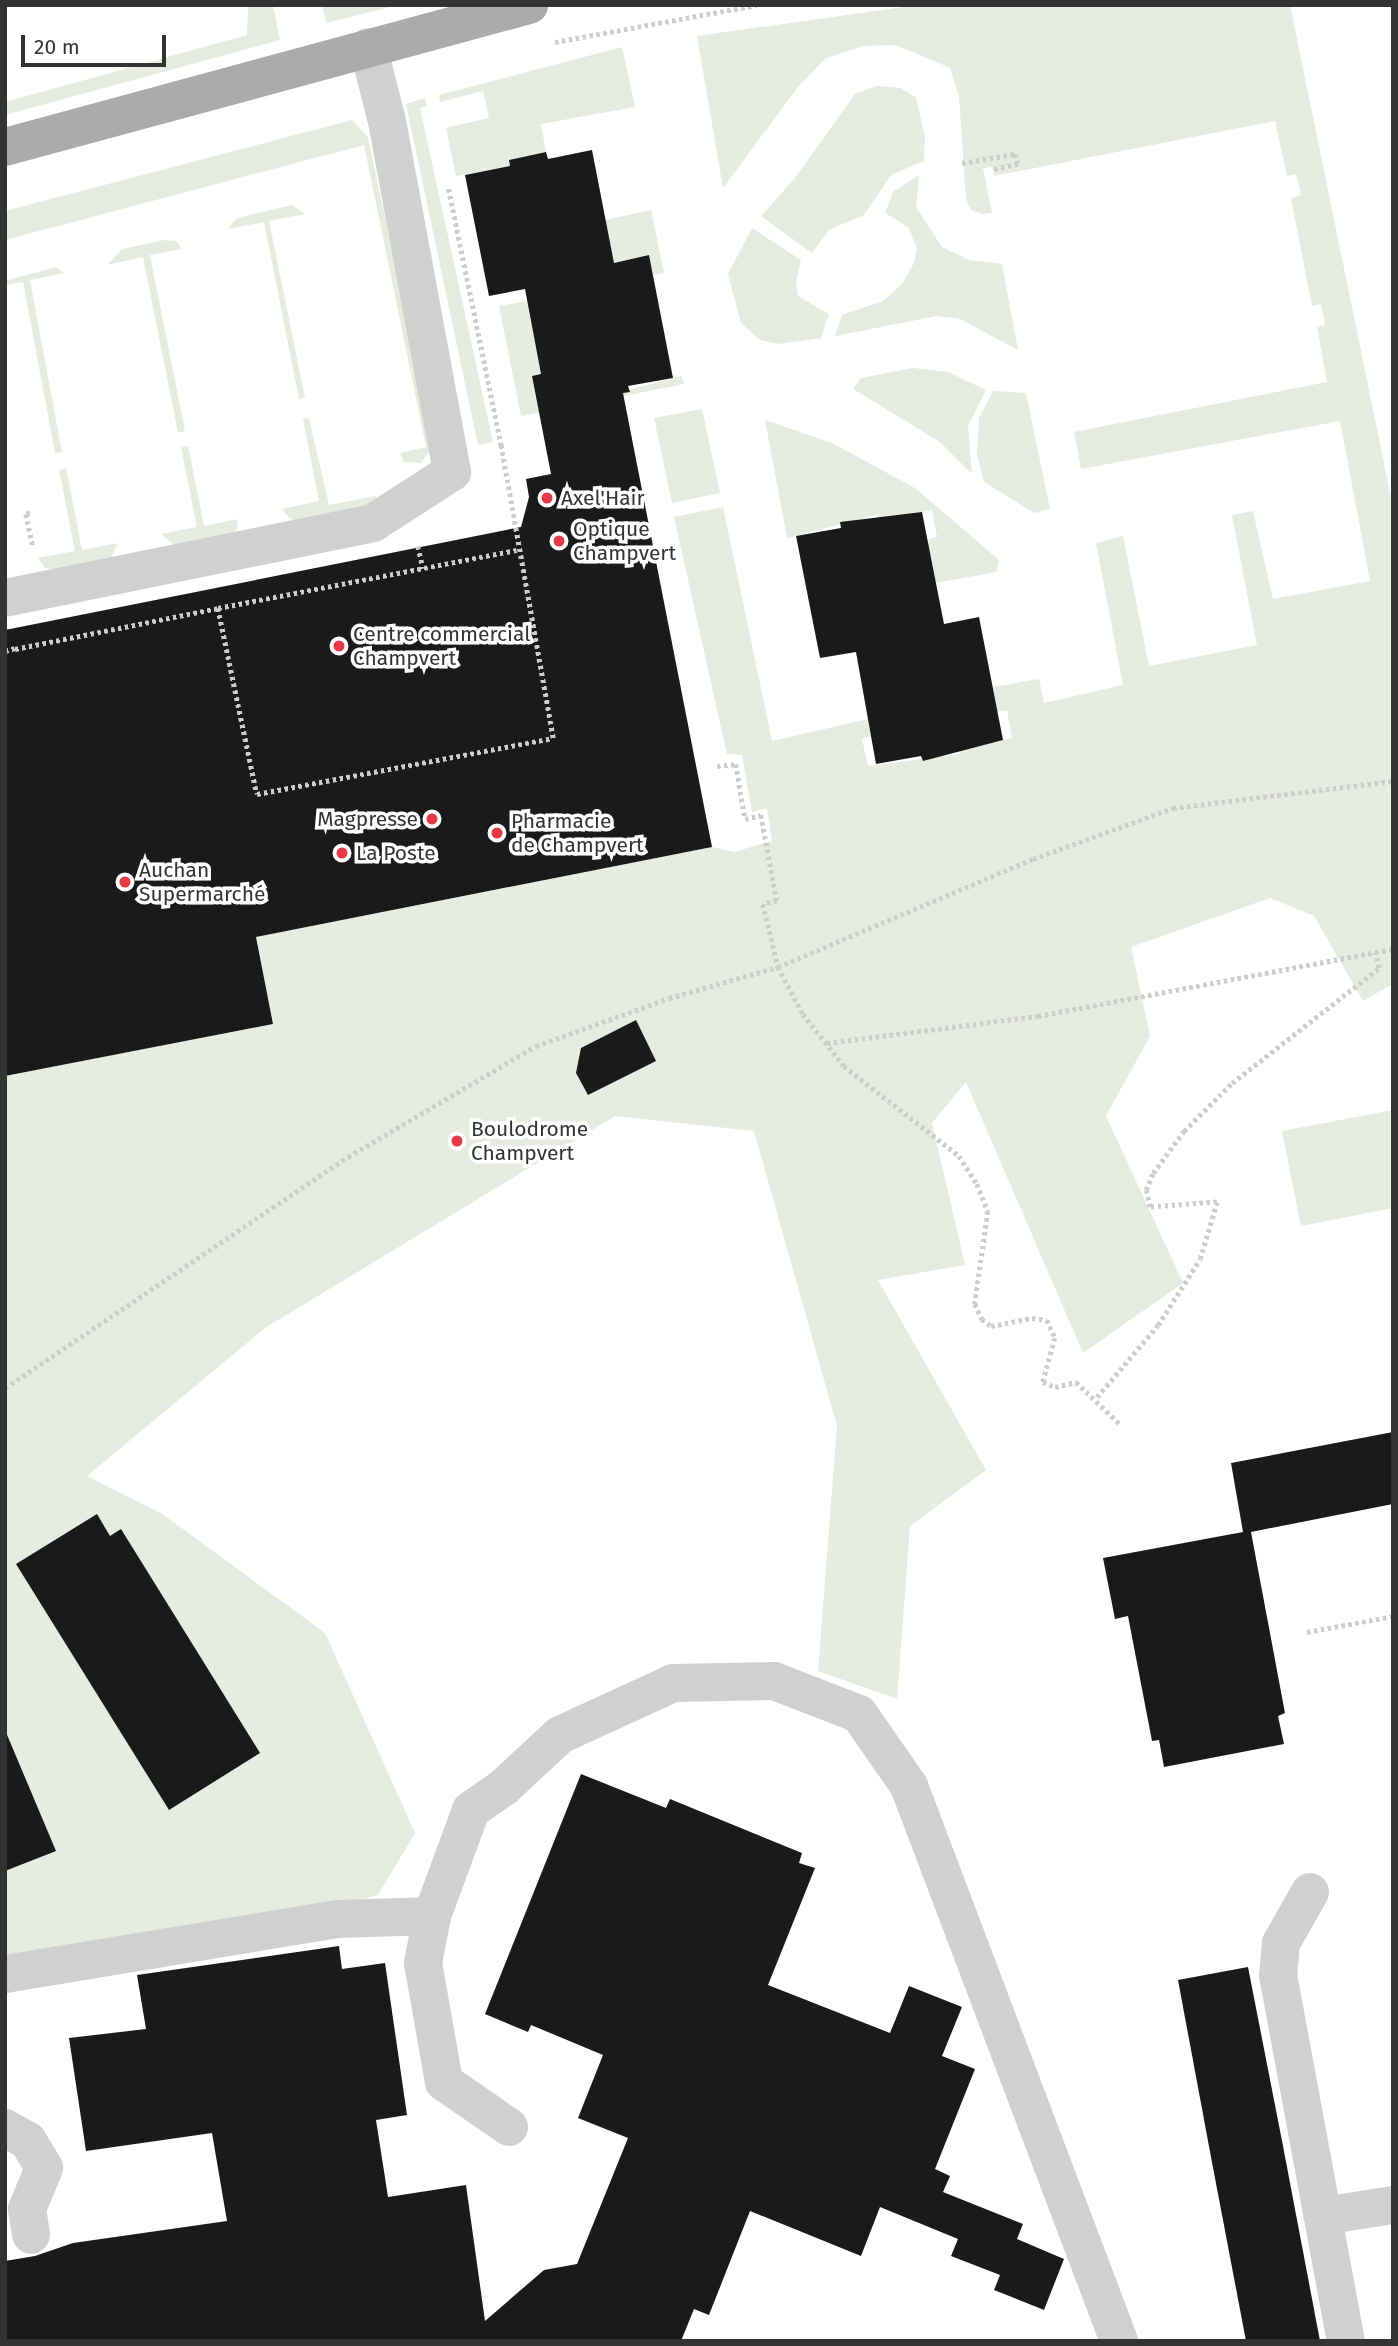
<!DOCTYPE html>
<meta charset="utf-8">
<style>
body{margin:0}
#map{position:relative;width:1398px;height:2346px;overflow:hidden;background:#fff;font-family:"Fira Sans",sans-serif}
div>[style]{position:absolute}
.green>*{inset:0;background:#e6ecdf}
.building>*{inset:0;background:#1a1a1a}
.path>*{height:4.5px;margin-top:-2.25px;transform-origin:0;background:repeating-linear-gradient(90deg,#cdcdcd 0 3.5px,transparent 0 7px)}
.minor>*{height:38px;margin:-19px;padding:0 19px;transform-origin:19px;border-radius:19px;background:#d0d0d0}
.major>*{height:38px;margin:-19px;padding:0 19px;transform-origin:19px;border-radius:19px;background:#ababab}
.dots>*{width:19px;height:19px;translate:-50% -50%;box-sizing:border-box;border:4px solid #fff;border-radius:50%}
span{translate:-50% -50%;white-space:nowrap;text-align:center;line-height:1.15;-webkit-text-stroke:7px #fff;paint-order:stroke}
.poi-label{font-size:21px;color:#333}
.left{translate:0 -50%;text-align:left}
.right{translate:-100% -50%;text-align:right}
.frame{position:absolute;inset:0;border:7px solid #333;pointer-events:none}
.scale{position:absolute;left:21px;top:35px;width:145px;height:32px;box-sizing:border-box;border:4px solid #333;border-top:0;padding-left:9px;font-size:21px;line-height:24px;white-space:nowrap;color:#333;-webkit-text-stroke:5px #fff;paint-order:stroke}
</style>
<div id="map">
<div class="green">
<div style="clip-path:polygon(248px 5px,273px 5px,280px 40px,5px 115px,5px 102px,247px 35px)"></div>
<div style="clip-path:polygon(322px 5px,398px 5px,326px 23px)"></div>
<div style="clip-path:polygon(918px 5px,1290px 5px,1393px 507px,1393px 984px,1363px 1001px,1314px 916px,1270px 898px,1131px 947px,1150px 1036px,1106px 1116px,1183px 1283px,1083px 1353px,966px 1082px,932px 1123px,965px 1265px,878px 1280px,986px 1470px,910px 1526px,897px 1699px,818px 1671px,837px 1426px,754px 1131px,615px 1116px,265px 1328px,87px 1476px,161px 1513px,325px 1633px,415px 1833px,378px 1895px,5px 1994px,5px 1076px,273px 1024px,256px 937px,712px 847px,734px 852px,772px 841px,767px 808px,752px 812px,742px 755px,727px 754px,674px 517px,723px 507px,772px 741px,868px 719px,871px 736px,862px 739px,868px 766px,960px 754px,959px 748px,1012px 738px,1007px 710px,997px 712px,993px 687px,1039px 679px,1044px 703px,1123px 685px,1096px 543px,1123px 536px,1149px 666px,1257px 645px,1232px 515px,1253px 511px,1273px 599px,1370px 581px,1340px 421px,1081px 469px,1074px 432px,1327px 382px,1317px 327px,1325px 325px,1321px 304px,1312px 306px,1291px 198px,1301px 195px,1296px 174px,1287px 176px,1275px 121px,994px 176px,992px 167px,983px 168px,992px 213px,983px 214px,971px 210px,966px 200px,959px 96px,950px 68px,896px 45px,864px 46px,826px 58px,798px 87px,723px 188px,697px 36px)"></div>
<div style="clip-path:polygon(622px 47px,635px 107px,541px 124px,546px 152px,509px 160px,510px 166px,456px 176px,446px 128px,489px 118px,483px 91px,440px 102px,439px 95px)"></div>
<div style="clip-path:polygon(877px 86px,901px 88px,916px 98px,925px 137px,924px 161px,891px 175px,864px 215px,829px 230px,812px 253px,761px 216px,794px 179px,855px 94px)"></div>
<div style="clip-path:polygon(425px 98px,427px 106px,420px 108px,493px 442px,478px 445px,406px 104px)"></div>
<div style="clip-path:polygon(352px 120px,368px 137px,433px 446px,421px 463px,404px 462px,400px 453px,426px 447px,364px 145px,5px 240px,5px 211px)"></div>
<div style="clip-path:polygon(919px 175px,916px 207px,942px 247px,969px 260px,1002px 264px,1018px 350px,960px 319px,937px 316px,835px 336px,842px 315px,883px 301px,902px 284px,914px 263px,917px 248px,908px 227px,885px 213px,893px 192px)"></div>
<div style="clip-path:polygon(292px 205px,305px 214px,269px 221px,305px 398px,299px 399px,264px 222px,228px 229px,237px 218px)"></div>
<div style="clip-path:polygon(651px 210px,664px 273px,653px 275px,649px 255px,614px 263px,605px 220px)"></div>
<div style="clip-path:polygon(752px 228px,801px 260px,796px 283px,798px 296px,829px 314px,821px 338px,778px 344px,760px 340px,741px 323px,728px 274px)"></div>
<div style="clip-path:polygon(164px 240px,176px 241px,182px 249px,150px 255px,185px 431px,178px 433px,143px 257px,107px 265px,122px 249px)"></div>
<div style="clip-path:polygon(56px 267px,64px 273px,30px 280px,62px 452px,55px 453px,23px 282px,5px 285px,5px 281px)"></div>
<div style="clip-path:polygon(527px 301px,541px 374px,532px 376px,537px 403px,591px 393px,593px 399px,682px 376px,684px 384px,521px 416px,499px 306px)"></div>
<div style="clip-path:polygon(913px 368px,948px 372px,986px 390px,968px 426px,972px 474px,940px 442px,853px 389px,861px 378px)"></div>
<div style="clip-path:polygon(993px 391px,1026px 393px,1050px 509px,1034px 513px,984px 482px,977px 455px,979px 418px)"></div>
<div style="clip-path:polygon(702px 409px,720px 493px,672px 503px,654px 418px)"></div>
<div style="clip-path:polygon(309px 418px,329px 505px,376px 496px,377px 501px,362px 511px,302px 522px,290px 519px,282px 509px,319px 501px,303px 419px)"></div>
<div style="clip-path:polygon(765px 420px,832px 443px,915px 488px,999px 560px,996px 572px,936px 583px,927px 540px,937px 537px,932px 510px,879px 520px,877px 515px,787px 538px)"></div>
<div style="clip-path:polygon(188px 446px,204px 526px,238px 519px,237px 530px,228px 538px,178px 548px,161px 534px,197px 527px,181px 447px)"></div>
<div style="clip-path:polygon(66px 468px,82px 550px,118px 543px,109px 561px,56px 570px,45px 568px,38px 558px,75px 551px,59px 470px)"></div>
<div style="clip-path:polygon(1393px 1110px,1393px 1208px,1301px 1226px,1282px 1131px)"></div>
</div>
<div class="building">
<div style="clip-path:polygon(592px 150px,614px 263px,649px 255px,673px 378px,628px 386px,630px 392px,623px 393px,712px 847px,256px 937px,273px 1024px,5px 1076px,5px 630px,521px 527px,529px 497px,526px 479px,551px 474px,532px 376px,541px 374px,525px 289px,489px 296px,465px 175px,510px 166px,509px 160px,546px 152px,548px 159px)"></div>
<div style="clip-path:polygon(922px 512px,944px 624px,979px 617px,1003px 740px,923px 761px,921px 756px,876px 764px,856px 652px,820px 658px,796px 536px,841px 528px,840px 522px)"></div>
<div style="clip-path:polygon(636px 1020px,656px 1061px,588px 1095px,576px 1073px,581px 1048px)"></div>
<div style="clip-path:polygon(1393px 1432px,1393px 1504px,1251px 1532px,1285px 1713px,1278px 1716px,1284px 1744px,1164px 1767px,1159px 1740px,1152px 1741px,1128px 1616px,1115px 1619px,1103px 1558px,1243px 1532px,1231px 1463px)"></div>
<div style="clip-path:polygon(97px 1514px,110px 1536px,121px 1529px,260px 1753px,169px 1810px,16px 1564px)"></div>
<div style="clip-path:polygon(5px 1730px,56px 1851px,5px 1871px)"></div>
<div style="clip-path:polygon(581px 1774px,666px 1808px,670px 1799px,802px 1853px,799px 1863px,815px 1868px,768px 1985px,890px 2033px,909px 1986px,962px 2007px,942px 2056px,975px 2069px,935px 2169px,950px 2176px,943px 2192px,1023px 2224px,1017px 2239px,1064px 2259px,1044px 2310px,994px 2290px,1000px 2275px,951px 2256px,958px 2239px,880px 2207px,861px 2256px,750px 2211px,709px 2315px,694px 2309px,681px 2341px,5px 2341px,5px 2261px,35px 2256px,73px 2243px,227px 2221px,212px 2133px,86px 2151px,69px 2038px,146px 2029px,137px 1975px,339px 1946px,342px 1969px,385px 1963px,407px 2115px,376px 2120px,388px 2197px,466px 2185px,485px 2321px,544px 2270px,577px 2264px,628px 2138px,578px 2118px,603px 2055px,531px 2025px,528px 2032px,485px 2014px)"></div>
<div style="clip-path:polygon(1248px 1967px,1283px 2146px,1320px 2341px,1246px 2341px,1211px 2157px,1178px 1980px)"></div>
</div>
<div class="path">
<div style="left:555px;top:42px;width:205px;rotate:-10.4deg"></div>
<div style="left:962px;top:163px;width:54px;rotate:-9.6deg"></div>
<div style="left:1015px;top:154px;width:10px;rotate:73deg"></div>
<div style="left:1018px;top:164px;width:26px;rotate:167deg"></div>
<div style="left:30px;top:513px;width:4px;rotate:166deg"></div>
<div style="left:26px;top:514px;width:34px;rotate:78deg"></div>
<div style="left:418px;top:546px;width:23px;rotate:77deg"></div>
<div style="left:218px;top:608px;width:304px;rotate:-11deg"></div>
<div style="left:15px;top:649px;width:207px;rotate:-11.4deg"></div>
<div style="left:218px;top:608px;width:190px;rotate:78.2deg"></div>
<div style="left:257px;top:794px;width:301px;rotate:-10.7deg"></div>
<div style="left:553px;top:738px;width:297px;rotate:-100.1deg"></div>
<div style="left:501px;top:446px;width:264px;rotate:-101.6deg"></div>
<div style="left:5px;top:651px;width:10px;rotate:-17deg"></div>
<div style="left:717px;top:766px;width:19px;rotate:-6deg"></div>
<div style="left:736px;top:764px;width:56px;rotate:80.7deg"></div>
<div style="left:745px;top:819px;width:16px;rotate:-14deg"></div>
<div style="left:761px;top:815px;width:87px;rotate:79.5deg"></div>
<div style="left:777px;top:901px;width:14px;rotate:168deg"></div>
<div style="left:763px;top:904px;width:65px;rotate:76.6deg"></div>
<div style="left:778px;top:967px;width:53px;rotate:62deg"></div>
<div style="left:803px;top:1014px;width:66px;rotate:51.7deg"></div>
<div style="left:844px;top:1066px;width:146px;rotate:38deg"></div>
<div style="left:959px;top:1156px;width:33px;rotate:57deg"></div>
<div style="left:977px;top:1184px;width:29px;rotate:68deg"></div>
<div style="left:988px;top:1211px;width:94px;rotate:98deg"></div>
<div style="left:975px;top:1304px;width:17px;rotate:65deg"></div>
<div style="left:982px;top:1319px;width:11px;rotate:38deg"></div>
<div style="left:991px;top:1326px;width:42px;rotate:-11deg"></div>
<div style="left:1032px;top:1318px;width:15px;rotate:8deg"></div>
<div style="left:1047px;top:1320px;width:20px;rotate:66deg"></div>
<div style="left:1055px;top:1338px;width:46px;rotate:105.3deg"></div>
<div style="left:1043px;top:1382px;width:13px;rotate:23deg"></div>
<div style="left:1055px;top:1387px;width:22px;rotate:-13deg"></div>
<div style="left:1076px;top:1382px;width:62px;rotate:43.7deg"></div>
<div style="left:827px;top:1043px;width:213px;rotate:-7.3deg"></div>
<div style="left:1038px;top:1016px;width:361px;rotate:-10.7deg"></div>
<div style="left:5px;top:1388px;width:414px;rotate:-34deg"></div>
<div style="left:348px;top:1157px;width:218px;rotate:-30.6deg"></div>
<div style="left:536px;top:1046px;width:141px;rotate:-19.8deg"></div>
<div style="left:669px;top:998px;width:113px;rotate:-15.9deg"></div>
<div style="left:778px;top:967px;width:277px;rotate:-23deg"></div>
<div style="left:1033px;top:859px;width:149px;rotate:-20deg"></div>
<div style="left:1173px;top:808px;width:222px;rotate:-7deg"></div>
<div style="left:1097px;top:1397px;width:94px;rotate:-49.7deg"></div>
<div style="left:1158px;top:1325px;width:78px;rotate:-57.5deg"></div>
<div style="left:1200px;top:1259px;width:59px;rotate:-73.4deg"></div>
<div style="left:1217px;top:1202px;width:67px;rotate:175.7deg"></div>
<div style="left:1150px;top:1207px;width:17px;rotate:-103deg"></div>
<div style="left:1146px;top:1190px;width:18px;rotate:-68deg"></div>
<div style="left:1153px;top:1173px;width:52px;rotate:-53.6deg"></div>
<div style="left:1184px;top:1131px;width:68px;rotate:-45deg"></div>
<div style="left:1232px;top:1083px;width:187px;rotate:-38deg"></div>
<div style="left:1379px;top:968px;width:16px;rotate:-104deg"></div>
<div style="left:1307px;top:1632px;width:87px;rotate:-10.5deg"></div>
</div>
<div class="minor">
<div style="left:5px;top:598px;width:376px;rotate:-11.5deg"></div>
<div style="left:373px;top:523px;width:94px;rotate:-32.8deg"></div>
<div style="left:452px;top:472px;width:361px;rotate:-100.5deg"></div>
<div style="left:386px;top:117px;width:72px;rotate:-104.4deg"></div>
<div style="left:1310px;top:1892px;width:59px;rotate:119.6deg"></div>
<div style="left:1281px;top:1943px;width:32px;rotate:95deg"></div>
<div style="left:1278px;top:1975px;width:372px;rotate:79.5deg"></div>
<div style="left:5px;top:1974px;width:337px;rotate:-9.4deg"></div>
<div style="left:337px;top:1919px;width:95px;rotate:-1.8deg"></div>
<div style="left:509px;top:2127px;width:79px;rotate:-145.3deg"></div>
<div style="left:444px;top:2082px;width:121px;rotate:-100deg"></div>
<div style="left:423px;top:1963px;width:48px;rotate:-79.2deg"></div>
<div style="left:432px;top:1916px;width:113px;rotate:-69.8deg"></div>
<div style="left:471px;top:1810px;width:40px;rotate:-34.9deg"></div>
<div style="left:504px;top:1787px;width:76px;rotate:-42.9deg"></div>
<div style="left:560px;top:1735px;width:124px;rotate:-24.7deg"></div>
<div style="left:673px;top:1683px;width:101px;rotate:-1.1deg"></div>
<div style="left:774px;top:1681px;width:91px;rotate:21.2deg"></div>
<div style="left:859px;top:1714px;width:88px;rotate:55.2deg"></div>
<div style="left:909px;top:1786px;width:593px;rotate:69.27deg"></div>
<div style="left:5px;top:2128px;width:26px;rotate:29deg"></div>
<div style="left:28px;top:2141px;width:31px;rotate:59deg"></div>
<div style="left:44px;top:2168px;width:44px;rotate:112.5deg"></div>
<div style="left:27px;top:2209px;width:26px;rotate:81deg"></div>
<div style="left:1323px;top:2216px;width:71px;rotate:-8.9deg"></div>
</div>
<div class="major">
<div style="left:5px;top:147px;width:543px;rotate:-15.16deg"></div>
</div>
<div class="dots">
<div style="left:547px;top:498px;background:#e63946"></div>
<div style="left:559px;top:541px;background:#e63946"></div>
<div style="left:339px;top:646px;background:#e63946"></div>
<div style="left:432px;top:819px;background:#e63946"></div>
<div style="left:497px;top:833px;background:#e63946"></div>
<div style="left:342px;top:853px;background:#e63946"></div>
<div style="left:125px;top:882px;background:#e63946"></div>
<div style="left:457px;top:1141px;background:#e63946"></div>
</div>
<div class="poi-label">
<span class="left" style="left:561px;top:498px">Axel'Hair</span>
<span class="left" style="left:573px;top:541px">Optique<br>Champvert</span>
<span class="left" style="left:353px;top:646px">Centre commercial<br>Champvert</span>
<span class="right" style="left:418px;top:819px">Magpresse</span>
<span class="left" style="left:511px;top:833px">Pharmacie<br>de Champvert</span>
<span class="left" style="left:356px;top:853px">La Poste</span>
<span class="left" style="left:139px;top:882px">Auchan<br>Supermarché</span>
<span class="left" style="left:471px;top:1141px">Boulodrome<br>Champvert</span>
</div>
<div class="frame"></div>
<div class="scale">20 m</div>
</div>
